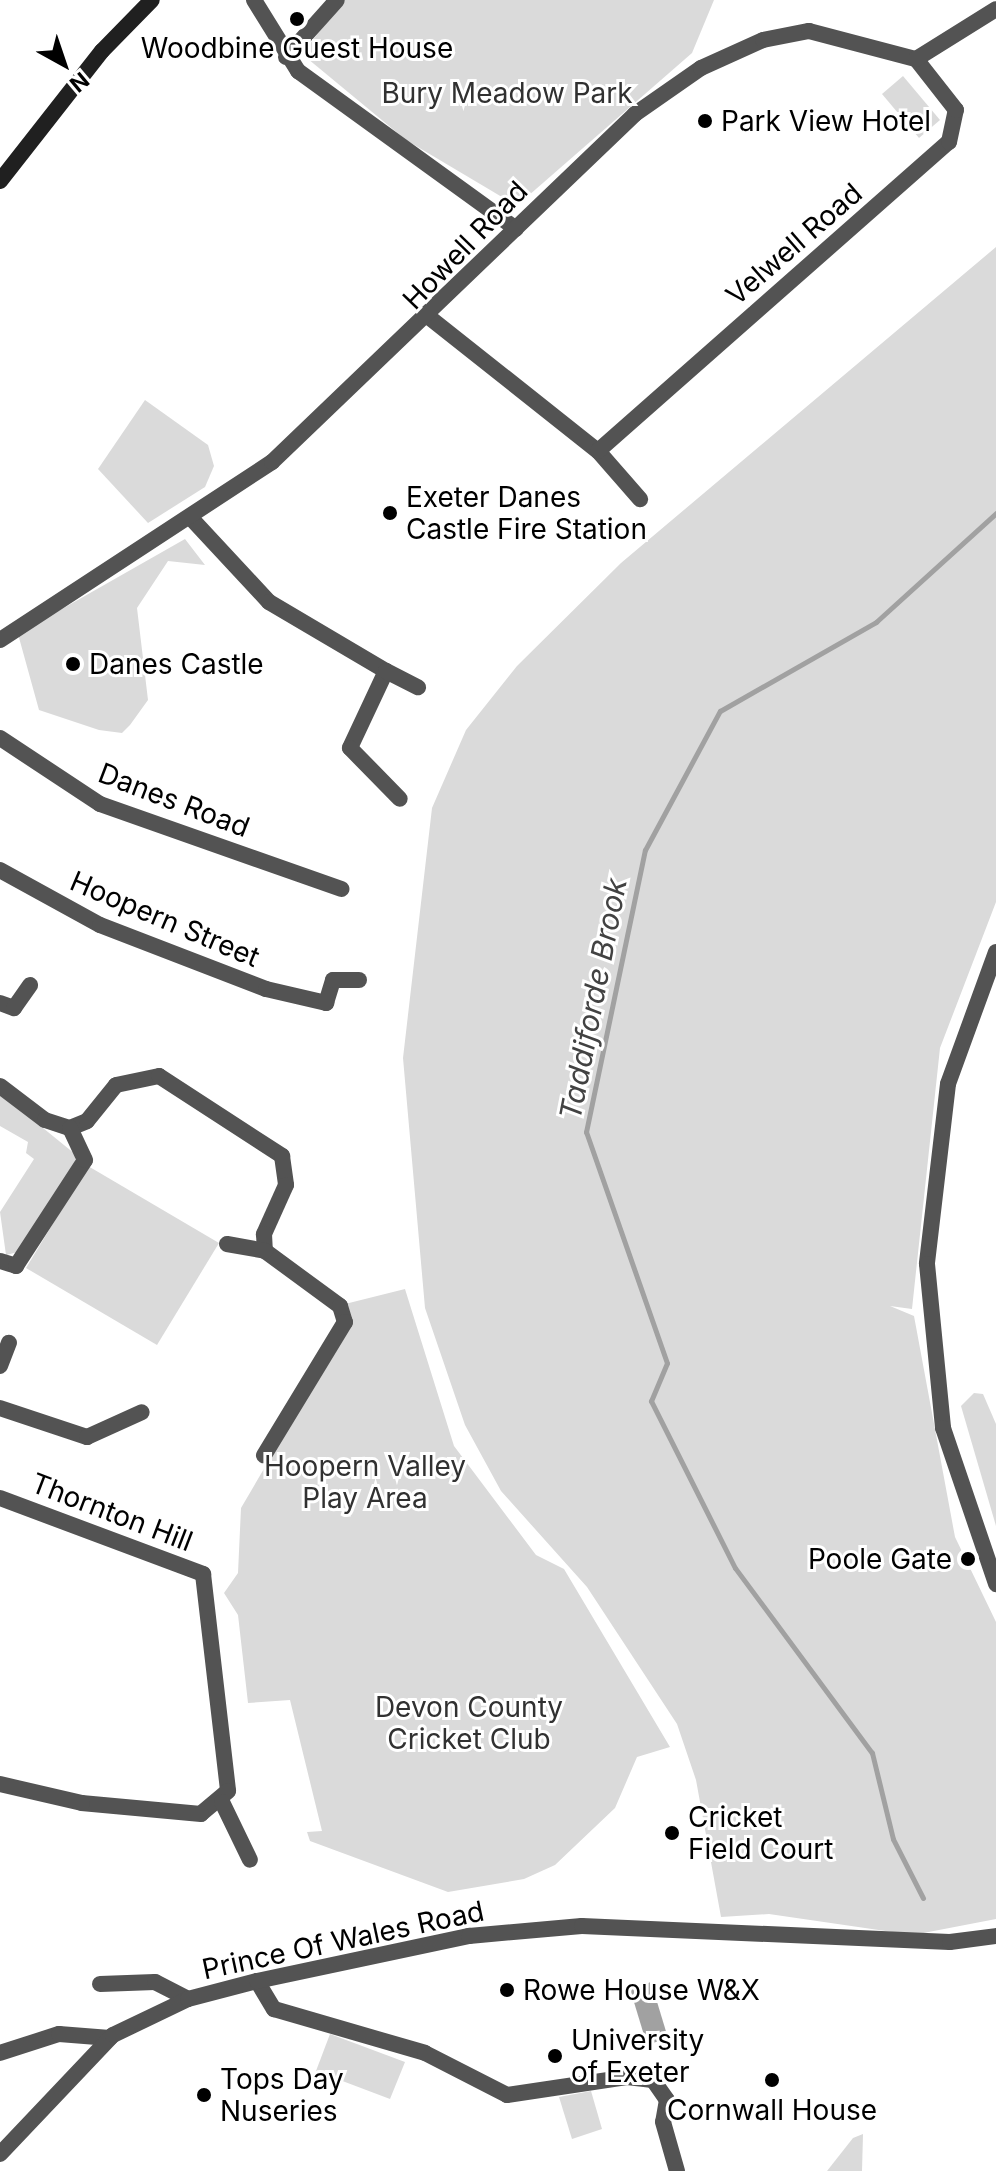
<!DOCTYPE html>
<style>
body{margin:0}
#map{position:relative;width:996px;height:2171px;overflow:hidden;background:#fff;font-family:Inter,sans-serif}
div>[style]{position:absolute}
.green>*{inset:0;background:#dadada}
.water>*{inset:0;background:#a1a1a1}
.stream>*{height:5px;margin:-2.5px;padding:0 2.5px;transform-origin:2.5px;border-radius:2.5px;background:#a1a1a1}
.minor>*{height:16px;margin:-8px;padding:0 8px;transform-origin:8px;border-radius:8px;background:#535353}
.tertiary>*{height:16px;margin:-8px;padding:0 8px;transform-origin:8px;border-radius:8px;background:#535353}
.secondary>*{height:16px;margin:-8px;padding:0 8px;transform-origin:8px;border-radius:8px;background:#202020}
.dots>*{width:22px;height:22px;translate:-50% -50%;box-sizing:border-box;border:4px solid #fff;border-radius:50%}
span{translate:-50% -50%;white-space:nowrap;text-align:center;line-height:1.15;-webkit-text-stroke:6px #fff;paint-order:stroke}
.poi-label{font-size:28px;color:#000}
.left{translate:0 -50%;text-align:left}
.right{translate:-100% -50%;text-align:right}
.park-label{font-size:28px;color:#313131}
.street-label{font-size:28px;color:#000}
.water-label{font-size:30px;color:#424242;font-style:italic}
.north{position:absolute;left:24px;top:24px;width:80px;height:80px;-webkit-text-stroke:6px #fff;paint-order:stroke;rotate:140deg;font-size:22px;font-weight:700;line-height:32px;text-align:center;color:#000}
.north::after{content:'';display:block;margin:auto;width:28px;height:36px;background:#000;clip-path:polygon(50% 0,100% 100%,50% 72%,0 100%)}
</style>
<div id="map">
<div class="green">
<div style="clip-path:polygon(344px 0,714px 0,692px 53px,528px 196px,507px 200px,406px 140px,302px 54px)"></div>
<div style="clip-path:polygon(903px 76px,940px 120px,919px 138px,882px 94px)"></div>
<div style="clip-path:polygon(996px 247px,996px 902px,940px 1048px,912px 1309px,890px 1306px,914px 1316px,955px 1537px,996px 1622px,996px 1919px,913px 1935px,769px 1914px,721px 1917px,696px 1780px,677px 1724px,587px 1587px,501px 1491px,465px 1425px,425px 1308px,403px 1058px,432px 808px,466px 730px,517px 666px,621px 563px)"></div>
<div style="clip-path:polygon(145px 400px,208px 445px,214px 466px,205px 487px,148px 523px,98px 469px)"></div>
<div style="clip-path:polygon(185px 539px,205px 565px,168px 561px,137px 608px,148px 700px,130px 725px,122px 733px,99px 730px,39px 710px,18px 634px)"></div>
<div style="clip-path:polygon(0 1093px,75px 1154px,76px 1167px,18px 1252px,6px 1255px,0 1212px,34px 1159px,26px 1153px,28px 1142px,0 1126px)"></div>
<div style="clip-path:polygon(88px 1166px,219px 1243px,157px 1345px,26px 1268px)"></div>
<div style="clip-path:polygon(405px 1289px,454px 1446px,536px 1555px,564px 1569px,670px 1747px,637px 1757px,615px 1808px,555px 1865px,524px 1879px,448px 1892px,310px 1841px,307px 1832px,322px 1831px,290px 1700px,248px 1703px,238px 1615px,224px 1593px,238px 1573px,241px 1508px,323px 1368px,345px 1304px)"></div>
<div style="clip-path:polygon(974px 1393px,983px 1394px,996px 1424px,996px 1526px,961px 1406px)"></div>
<div style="clip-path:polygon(330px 2034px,405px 2062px,390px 2099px,316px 2071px)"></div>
<div style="clip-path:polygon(591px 2091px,602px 2129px,572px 2139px,559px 2097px)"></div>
<div style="clip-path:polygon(863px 2134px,862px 2171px,827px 2171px,853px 2138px)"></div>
</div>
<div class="water">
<div style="clip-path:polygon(651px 1982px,668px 2038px,647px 2045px,630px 1989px)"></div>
</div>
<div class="stream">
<div style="left:923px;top:1898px;width:66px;rotate:-117deg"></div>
<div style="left:893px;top:1839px;width:89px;rotate:-103.7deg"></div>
<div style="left:872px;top:1753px;width:230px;rotate:-126.5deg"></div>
<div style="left:735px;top:1568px;width:187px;rotate:-116.7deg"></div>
<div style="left:651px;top:1401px;width:41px;rotate:-67.2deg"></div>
<div style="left:667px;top:1363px;width:245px;rotate:-109.3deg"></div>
<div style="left:586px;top:1132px;width:288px;rotate:-78.2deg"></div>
<div style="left:645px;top:850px;width:158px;rotate:-61.7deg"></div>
<div style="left:720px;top:711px;width:180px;rotate:-29.7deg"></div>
<div style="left:876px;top:622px;width:162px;rotate:-42.2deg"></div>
</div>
<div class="minor">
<div style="left:254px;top:0;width:84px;rotate:58.2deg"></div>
<div style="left:298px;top:71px;width:269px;rotate:35.9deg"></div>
<div style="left:286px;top:57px;width:76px;rotate:-48.2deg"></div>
<div style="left:430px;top:318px;width:214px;rotate:38.4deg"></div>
<div style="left:598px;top:451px;width:64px;rotate:48.8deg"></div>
<div style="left:598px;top:451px;width:468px;rotate:-41.4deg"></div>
<div style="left:949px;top:142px;width:33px;rotate:-78deg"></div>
<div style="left:956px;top:110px;width:65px;rotate:-128.1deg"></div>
<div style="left:190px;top:517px;width:116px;rotate:47.1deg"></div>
<div style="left:269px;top:602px;width:136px;rotate:30.5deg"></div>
<div style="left:386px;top:671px;width:85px;rotate:115.1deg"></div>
<div style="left:350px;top:748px;width:71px;rotate:45.6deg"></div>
<div style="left:0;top:640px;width:325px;rotate:-33.2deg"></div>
<div style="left:272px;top:462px;width:503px;rotate:-43.79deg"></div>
<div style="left:635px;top:114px;width:80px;rotate:-34.9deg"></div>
<div style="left:701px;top:68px;width:68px;rotate:-24.3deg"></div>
<div style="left:763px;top:40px;width:47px;rotate:-11.1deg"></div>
<div style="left:809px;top:31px;width:111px;rotate:14.7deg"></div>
<div style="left:916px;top:59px;width:94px;rotate:-32deg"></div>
<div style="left:386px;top:671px;width:36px;rotate:27deg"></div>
<div style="left:0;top:738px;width:120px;rotate:33.4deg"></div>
<div style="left:100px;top:804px;width:256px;rotate:19.4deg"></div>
<div style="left:0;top:870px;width:114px;rotate:28.8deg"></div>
<div style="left:100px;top:925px;width:178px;rotate:21.1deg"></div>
<div style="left:266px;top:989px;width:62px;rotate:13.1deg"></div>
<div style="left:326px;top:1003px;width:24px;rotate:-73deg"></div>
<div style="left:333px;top:980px;width:26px"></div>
<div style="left:0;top:1003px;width:15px;rotate:20deg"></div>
<div style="left:14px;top:1008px;width:28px;rotate:-55deg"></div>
<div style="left:0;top:1086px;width:56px;rotate:37.1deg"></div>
<div style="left:45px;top:1120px;width:26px;rotate:18deg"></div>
<div style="left:70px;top:1128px;width:18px;rotate:-22deg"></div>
<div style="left:87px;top:1121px;width:46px;rotate:-51.1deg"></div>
<div style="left:116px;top:1085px;width:44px;rotate:-11.8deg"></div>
<div style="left:159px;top:1076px;width:147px;rotate:33deg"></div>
<div style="left:282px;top:1156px;width:29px;rotate:82deg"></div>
<div style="left:286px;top:1185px;width:54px;rotate:114.2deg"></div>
<div style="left:264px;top:1234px;width:17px;rotate:87deg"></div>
<div style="left:265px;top:1251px;width:93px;rotate:36.3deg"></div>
<div style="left:340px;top:1306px;width:17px;rotate:73deg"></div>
<div style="left:345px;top:1322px;width:156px;rotate:121.3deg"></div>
<div style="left:227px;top:1244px;width:39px;rotate:10deg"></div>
<div style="left:0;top:1261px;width:17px;rotate:17deg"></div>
<div style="left:16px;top:1266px;width:126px;rotate:-56.9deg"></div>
<div style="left:85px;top:1160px;width:35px;rotate:-115deg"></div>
<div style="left:0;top:1366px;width:25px;rotate:-69deg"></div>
<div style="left:0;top:1408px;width:92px;rotate:18.4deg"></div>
<div style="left:87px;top:1437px;width:60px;rotate:-24.4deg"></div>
<div style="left:0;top:1498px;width:217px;rotate:20.5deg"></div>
<div style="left:203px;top:1574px;width:218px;rotate:83.4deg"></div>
<div style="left:228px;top:1791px;width:35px;rotate:140deg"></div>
<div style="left:201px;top:1814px;width:120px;rotate:-174.7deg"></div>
<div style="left:82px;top:1803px;width:84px;rotate:-167deg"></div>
<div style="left:222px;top:1802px;width:64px;rotate:64.2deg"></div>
<div style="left:257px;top:1981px;width:33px;rotate:59deg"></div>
<div style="left:274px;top:2009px;width:157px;rotate:16.2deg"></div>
<div style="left:425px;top:2053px;width:92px;rotate:27.1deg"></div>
<div style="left:507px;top:2095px;width:121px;rotate:-8.5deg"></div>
<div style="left:627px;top:2077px;width:26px;rotate:7deg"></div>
<div style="left:653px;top:2080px;width:24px;rotate:55deg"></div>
<div style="left:667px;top:2100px;width:22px;rotate:100deg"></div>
<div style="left:663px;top:2122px;width:51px;rotate:74.1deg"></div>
<div style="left:100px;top:1984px;width:55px;rotate:-2.1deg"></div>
<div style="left:155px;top:1982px;width:37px;rotate:27deg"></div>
<div style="left:0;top:2053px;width:62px;rotate:-17.9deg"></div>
<div style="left:59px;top:2034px;width:51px;rotate:4.5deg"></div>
</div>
<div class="tertiary">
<div style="left:996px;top:952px;width:140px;rotate:110deg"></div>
<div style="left:948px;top:1084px;width:181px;rotate:96.7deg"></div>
<div style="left:927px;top:1264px;width:165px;rotate:84.4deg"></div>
<div style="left:943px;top:1428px;width:165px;rotate:71.2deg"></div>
<div style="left:0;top:2154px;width:164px;rotate:-46.5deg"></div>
<div style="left:113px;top:2035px;width:83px;rotate:-25.6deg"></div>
<div style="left:188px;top:1999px;width:71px;rotate:-14.6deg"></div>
<div style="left:257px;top:1981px;width:217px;rotate:-12deg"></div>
<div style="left:469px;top:1936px;width:113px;rotate:-5.1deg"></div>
<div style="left:582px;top:1926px;width:368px;rotate:2.5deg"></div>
<div style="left:950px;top:1942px;width:46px;rotate:-7.4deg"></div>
</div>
<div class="secondary">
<div style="left:0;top:181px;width:165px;rotate:-51.9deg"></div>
<div style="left:102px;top:51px;width:71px;rotate:-45.6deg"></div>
</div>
<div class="dots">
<div style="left:297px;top:19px;background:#000"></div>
<div style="left:705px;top:121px;background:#000"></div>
<div style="left:390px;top:513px;background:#000"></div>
<div style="left:73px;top:664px;background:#000"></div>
<div style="left:968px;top:1559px;background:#000"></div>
<div style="left:672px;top:1833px;background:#000"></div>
<div style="left:507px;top:1990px;background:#000"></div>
<div style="left:555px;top:2056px;background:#000"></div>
<div style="left:772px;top:2080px;background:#000"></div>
<div style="left:204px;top:2095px;background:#000"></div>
</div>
<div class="poi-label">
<span style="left:297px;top:48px">Woodbine Guest House</span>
<span class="left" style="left:721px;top:121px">Park View Hotel</span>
<span class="left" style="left:406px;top:513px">Exeter Danes<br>Castle Fire Station</span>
<span class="left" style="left:89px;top:664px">Danes Castle</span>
<span class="right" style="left:952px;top:1559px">Poole Gate</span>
<span class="left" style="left:688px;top:1833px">Cricket<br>Field Court</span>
<span class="left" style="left:523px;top:1990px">Rowe House W&amp;X</span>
<span class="left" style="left:571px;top:2056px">University<br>of Exeter</span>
<span class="left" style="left:220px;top:2095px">Tops Day<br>Nuseries</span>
<span style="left:772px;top:2110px">Cornwall House</span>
</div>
<div class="park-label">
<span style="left:507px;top:93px">Bury Meadow Park</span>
<span style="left:365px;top:1482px">Hoopern Valley<br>Play Area</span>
<span style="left:469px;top:1723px">Devon County<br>Cricket Club</span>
</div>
<div class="street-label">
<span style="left:794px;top:244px;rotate:-41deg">Velwell Road</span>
<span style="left:465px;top:245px;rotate:-46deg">Howell Road</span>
<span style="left:174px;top:800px;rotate:21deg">Danes Road</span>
<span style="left:165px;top:919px;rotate:23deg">Hoopern Street</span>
<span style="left:112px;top:1512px;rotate:21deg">Thornton Hill</span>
<span style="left:343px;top:1940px;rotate:-12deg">Prince Of Wales Road</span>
</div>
<div class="water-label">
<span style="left:593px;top:999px;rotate:-79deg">Taddiforde Brook</span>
</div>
<div class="north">N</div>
</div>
